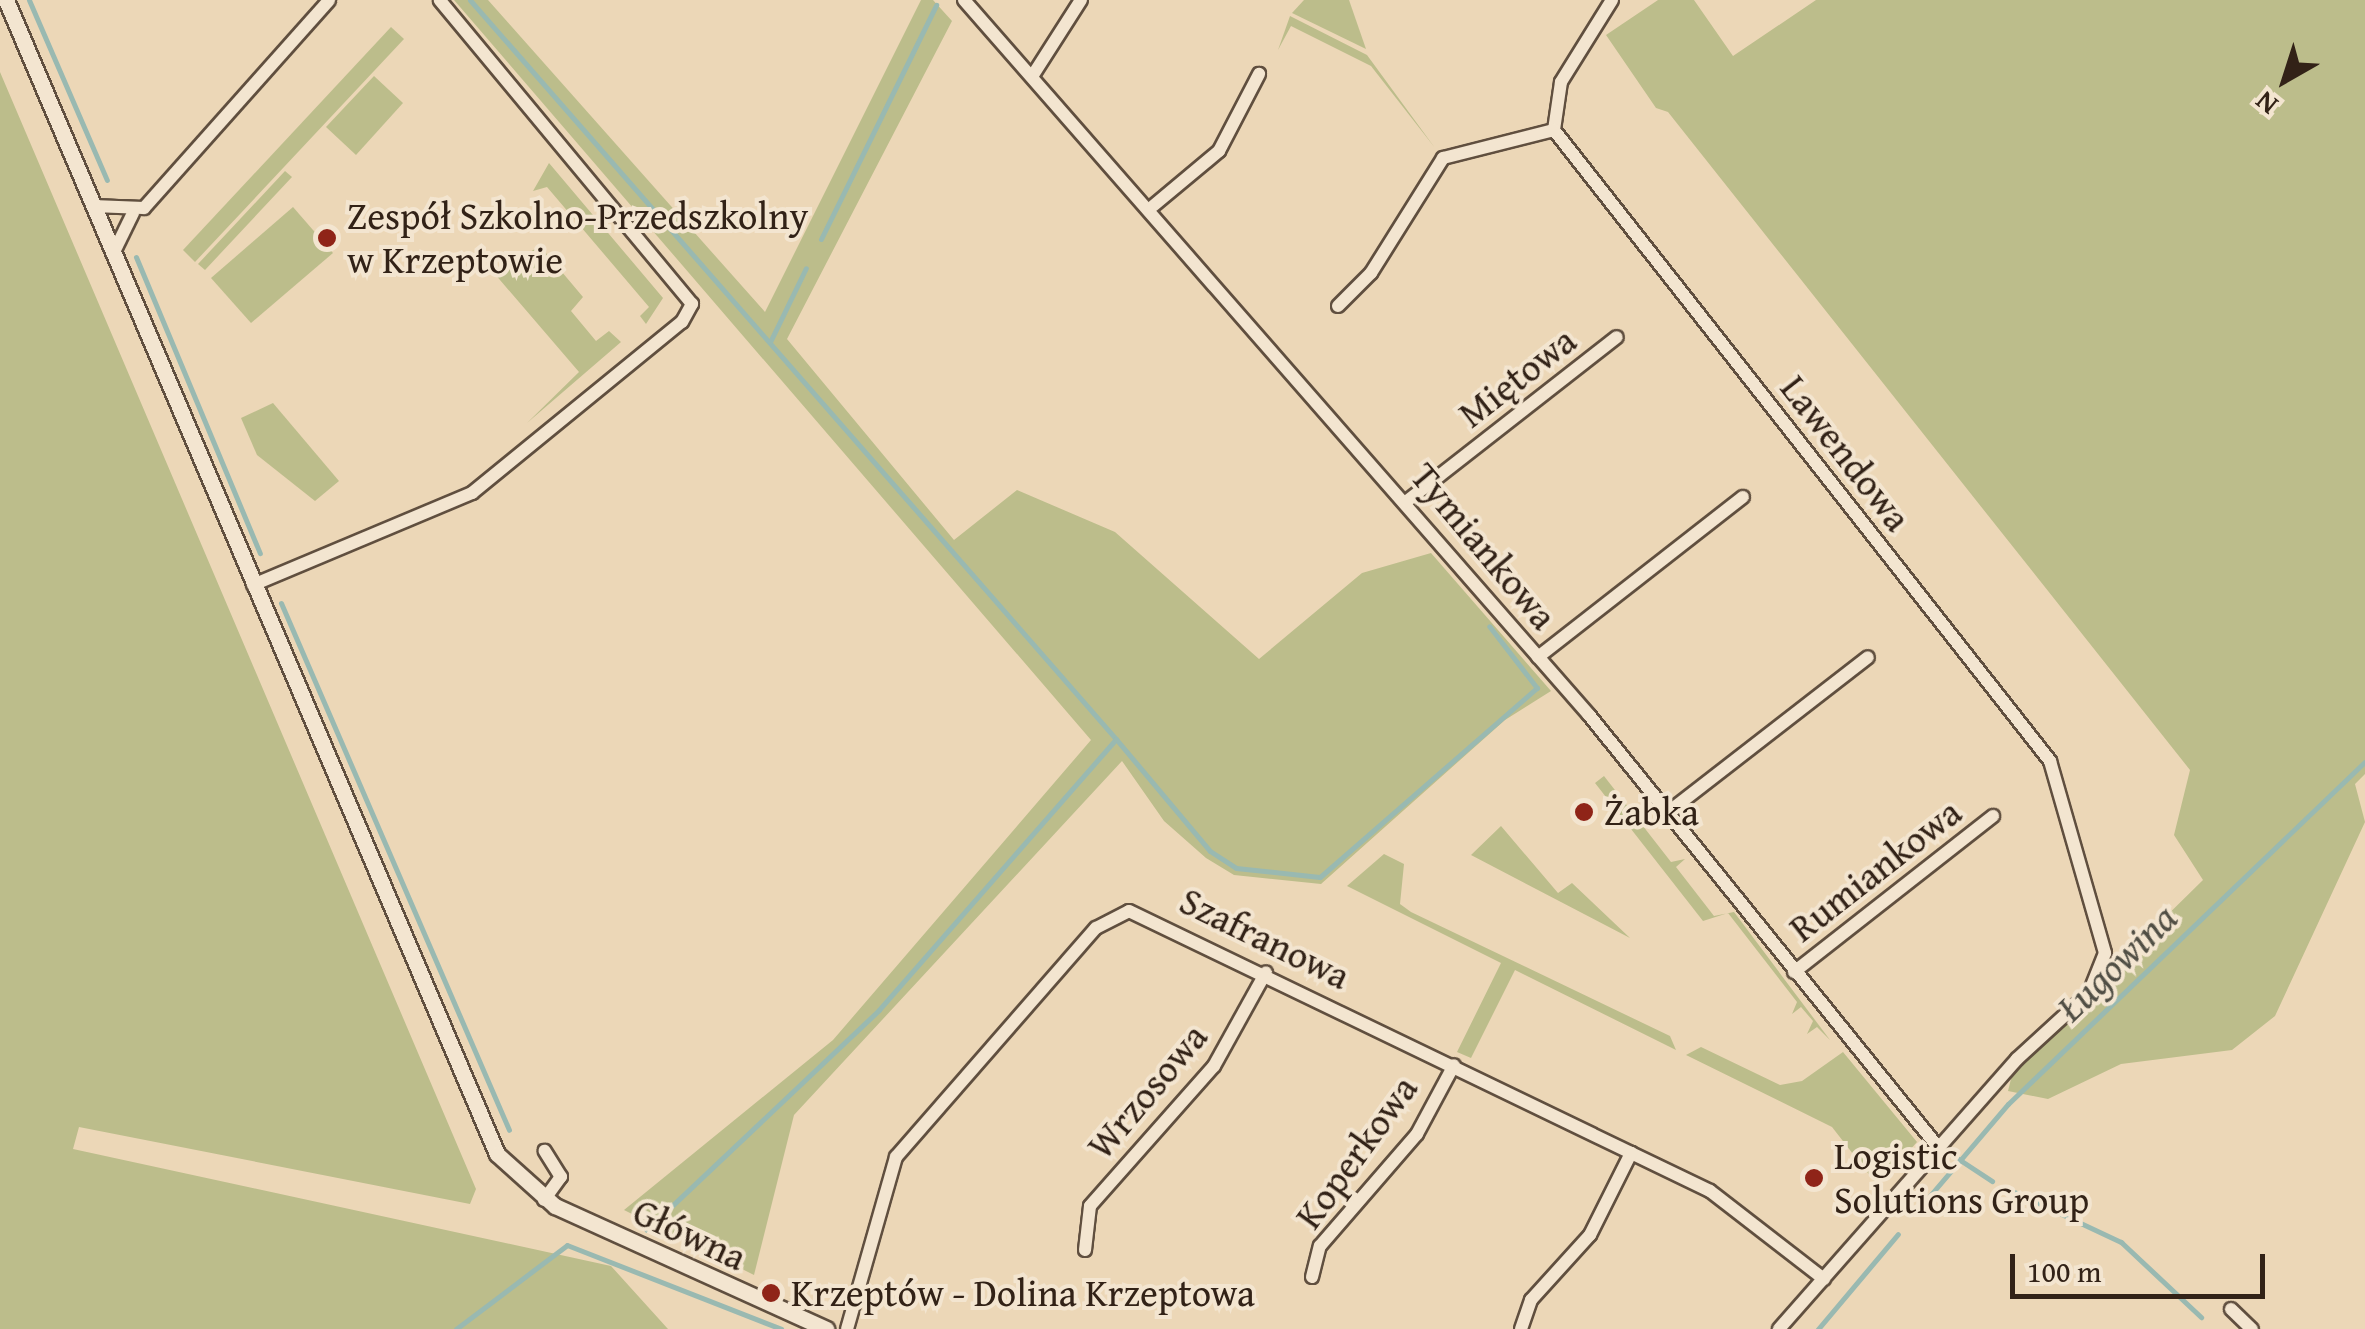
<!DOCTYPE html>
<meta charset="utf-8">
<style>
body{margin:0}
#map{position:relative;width:2365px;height:1329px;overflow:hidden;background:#ecd7b7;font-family:"Gentium Book Plus",serif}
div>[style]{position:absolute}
.green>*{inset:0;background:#bcbd8b}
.stream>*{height:5px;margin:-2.5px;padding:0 2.5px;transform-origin:2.5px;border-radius:2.5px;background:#99b9b1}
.roads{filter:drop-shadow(2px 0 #604f3f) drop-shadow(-2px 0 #604f3f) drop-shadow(0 2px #604f3f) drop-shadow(0 -2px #604f3f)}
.minor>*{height:12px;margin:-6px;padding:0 6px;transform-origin:6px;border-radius:6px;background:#f3e5d0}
.tertiary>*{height:15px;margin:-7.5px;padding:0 7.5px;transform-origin:7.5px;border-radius:7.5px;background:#f3e5d0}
.dots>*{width:28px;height:28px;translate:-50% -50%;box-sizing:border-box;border:5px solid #f3e5d0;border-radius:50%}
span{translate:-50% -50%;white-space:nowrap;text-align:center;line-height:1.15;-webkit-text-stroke:8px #f3e5d0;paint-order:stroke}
.poi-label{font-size:38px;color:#322217}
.left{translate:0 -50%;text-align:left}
.street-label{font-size:38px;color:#322217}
.water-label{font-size:40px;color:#514f45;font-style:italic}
.north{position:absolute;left:2235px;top:30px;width:100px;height:100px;-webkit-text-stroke:8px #f3e5d0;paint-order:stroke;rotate:219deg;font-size:28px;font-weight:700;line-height:40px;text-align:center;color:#322217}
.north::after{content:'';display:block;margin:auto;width:35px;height:45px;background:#322217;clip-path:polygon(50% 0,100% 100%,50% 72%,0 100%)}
.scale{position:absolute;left:2010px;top:1254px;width:255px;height:45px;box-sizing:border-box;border:5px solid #322217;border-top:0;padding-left:12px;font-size:30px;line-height:35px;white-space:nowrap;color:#322217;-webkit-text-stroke:8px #f3e5d0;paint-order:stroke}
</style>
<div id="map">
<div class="green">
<div style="clip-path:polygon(454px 0,488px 0,765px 312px,921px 0,933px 0,952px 21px,787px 339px,954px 540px,1017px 490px,1115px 532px,1259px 659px,1362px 573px,1431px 553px,1551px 691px,1505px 720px,1321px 884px,1234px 875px,1206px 858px,1164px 821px,1122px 761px,794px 1115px,754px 1275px,624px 1210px,833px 1040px,1091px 740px)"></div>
<div style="clip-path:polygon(1304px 0,1349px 0,1366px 49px,1292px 13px)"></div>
<div style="clip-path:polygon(1658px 0,1694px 0,1733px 56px,1816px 0,2365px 0,2365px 774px,2355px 784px,2365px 822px,2275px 1016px,2232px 1050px,2121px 1064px,2048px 1099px,2008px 1091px,2012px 1075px,2106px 979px,2150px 950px,2145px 937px,2203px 880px,2174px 835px,2190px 770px,1668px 112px,1656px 108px,1606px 35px)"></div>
<div style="clip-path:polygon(1290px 16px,1367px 55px,1435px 148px,1371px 66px,1291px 26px,1278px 50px)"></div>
<div style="clip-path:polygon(391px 27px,404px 39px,195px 262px,183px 250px)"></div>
<div style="clip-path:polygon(0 72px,476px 1189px,470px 1204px,79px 1127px,73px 1149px,611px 1266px,668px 1329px,0 1329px)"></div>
<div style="clip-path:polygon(374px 76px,403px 103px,356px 155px,326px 127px)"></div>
<div style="clip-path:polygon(549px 163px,663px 298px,646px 324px,640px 316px,649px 307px,547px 187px,533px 191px)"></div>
<div style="clip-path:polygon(285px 171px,292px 177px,205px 270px,198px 264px)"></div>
<div style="clip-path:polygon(293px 207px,333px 253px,251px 323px,211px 278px)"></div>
<div style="clip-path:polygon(540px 246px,583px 297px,571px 311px,596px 341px,609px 331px,621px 342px,527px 423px,579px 372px,494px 273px)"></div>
<div style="clip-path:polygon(273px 403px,339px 481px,315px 501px,257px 455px,241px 418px)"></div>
<div style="clip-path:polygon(1604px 776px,1671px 862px,1685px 859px,1676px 867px,1714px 916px,1734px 912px,1830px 1040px,1817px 1027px,1807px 1034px,1813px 1021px,1801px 1007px,1792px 1014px,1797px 1002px,1728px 913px,1703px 921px,1595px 783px)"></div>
<div style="clip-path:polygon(1501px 826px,1558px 893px,1572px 883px,1630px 938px,1471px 855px)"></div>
<div style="clip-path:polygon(1384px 854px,1404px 864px,1400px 904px,1411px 912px,1670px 1036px,1676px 1050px,1515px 970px,1471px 1058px,1457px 1052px,1501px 963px,1347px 886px)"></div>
<div style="clip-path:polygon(1701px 1047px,1780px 1085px,1802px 1081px,1843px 1052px,1917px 1142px,1878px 1186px,1832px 1127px,1686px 1055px)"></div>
</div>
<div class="stream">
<div style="left:29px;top:0;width:196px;rotate:66.6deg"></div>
<div style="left:470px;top:0;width:982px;rotate:48.84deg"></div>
<div style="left:1116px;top:739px;width:360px;rotate:131.2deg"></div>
<div style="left:879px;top:1010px;width:320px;rotate:136.6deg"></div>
<div style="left:821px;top:239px;width:261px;rotate:-63.8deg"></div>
<div style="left:136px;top:257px;width:321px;rotate:67.3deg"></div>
<div style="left:770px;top:342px;width:82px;rotate:-64.1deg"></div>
<div style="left:281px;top:603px;width:574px;rotate:66.6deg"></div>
<div style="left:1116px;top:739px;width:146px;rotate:50deg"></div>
<div style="left:1210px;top:851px;width:31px;rotate:33deg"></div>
<div style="left:1236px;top:868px;width:84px;rotate:6.1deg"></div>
<div style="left:1320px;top:877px;width:288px;rotate:-41.1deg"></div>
<div style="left:1537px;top:688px;width:78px;rotate:-127.7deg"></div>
<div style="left:1957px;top:1158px;width:42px;rotate:33.3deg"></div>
<div style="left:2010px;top:1190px;width:123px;rotate:25.1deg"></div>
<div style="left:2121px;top:1242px;width:110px;rotate:43.2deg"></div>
<div style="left:1916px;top:1212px;width:142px;rotate:-49.6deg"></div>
<div style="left:2008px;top:1104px;width:494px;rotate:-43.8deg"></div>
<div style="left:456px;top:1329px;width:139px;rotate:-37.1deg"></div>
<div style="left:567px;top:1245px;width:230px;rotate:21.4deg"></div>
<div style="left:1818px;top:1329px;width:124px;rotate:-49.9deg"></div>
</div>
<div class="roads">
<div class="minor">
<div style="left:964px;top:0;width:950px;rotate:48.84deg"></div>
<div style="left:1589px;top:715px;width:555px;rotate:51.07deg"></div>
<div style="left:1612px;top:0;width:97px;rotate:121.9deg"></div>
<div style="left:1561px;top:82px;width:49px;rotate:98.3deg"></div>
<div style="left:1554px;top:130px;width:803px;rotate:51.83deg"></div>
<div style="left:2050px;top:761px;width:200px;rotate:74deg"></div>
<div style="left:2105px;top:953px;width:43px;rotate:111.8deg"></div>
<div style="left:2089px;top:993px;width:98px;rotate:137.5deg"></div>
<div style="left:2017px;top:1059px;width:360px;rotate:131.4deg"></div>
<div style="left:1033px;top:75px;width:89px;rotate:-57.4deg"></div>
<div style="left:93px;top:206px;width:51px;rotate:2.2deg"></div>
<div style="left:144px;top:208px;width:278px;rotate:-48.3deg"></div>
<div style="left:1153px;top:206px;width:86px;rotate:-39.8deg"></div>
<div style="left:1219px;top:151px;width:87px;rotate:-62.5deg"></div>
<div style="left:113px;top:254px;width:46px;rotate:-64deg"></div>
<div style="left:1338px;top:306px;width:47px;rotate:-45deg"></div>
<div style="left:1371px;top:273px;width:136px;rotate:-57.9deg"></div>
<div style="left:1443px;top:158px;width:114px;rotate:-14.2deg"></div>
<div style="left:1407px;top:501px;width:266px;rotate:-38deg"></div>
<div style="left:253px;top:585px;width:238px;rotate:-22.8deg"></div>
<div style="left:472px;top:493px;width:271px;rotate:-39.2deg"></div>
<div style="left:682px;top:322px;width:21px;rotate:-61deg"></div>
<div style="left:692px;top:304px;width:395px;rotate:-129.7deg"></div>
<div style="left:1538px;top:657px;width:260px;rotate:-38deg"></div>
<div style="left:1667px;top:813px;width:254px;rotate:-37.8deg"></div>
<div style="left:1794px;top:972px;width:253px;rotate:-38.1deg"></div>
<div style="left:544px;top:1200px;width:29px;rotate:-54deg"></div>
<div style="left:561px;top:1177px;width:31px;rotate:-122deg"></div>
<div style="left:1085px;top:1250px;width:44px;rotate:-83.5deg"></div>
<div style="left:1090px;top:1206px;width:187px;rotate:-48.5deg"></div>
<div style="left:1214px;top:1066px;width:107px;rotate:-61deg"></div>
<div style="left:1312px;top:1277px;width:32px;rotate:-76deg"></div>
<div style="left:1320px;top:1246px;width:148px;rotate:-49.1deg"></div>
<div style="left:1417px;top:1134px;width:78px;rotate:-61.8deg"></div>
<div style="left:2231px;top:1309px;width:29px;rotate:44deg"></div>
<div style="left:847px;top:1329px;width:179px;rotate:-74.1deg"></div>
<div style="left:896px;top:1157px;width:304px;rotate:-48.9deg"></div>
<div style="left:1096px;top:928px;width:37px;rotate:-27deg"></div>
<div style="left:1129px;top:911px;width:645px;rotate:25.73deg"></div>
<div style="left:1710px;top:1191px;width:144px;rotate:37.7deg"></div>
<div style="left:1521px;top:1329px;width:31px;rotate:-71deg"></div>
<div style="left:1531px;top:1300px;width:88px;rotate:-47.8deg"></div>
<div style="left:1590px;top:1235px;width:92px;rotate:-63.4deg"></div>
</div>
<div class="tertiary">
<div style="left:6px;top:0;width:1254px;rotate:66.95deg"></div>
<div style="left:497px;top:1154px;width:78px;rotate:41.9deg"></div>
<div style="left:555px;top:1206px;width:298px;rotate:24.4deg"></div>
</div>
</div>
<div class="dots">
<div style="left:327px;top:238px;background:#8f2418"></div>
<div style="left:1584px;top:812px;background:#8f2418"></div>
<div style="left:1814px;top:1178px;background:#8f2418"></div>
<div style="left:771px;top:1293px;background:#8f2418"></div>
</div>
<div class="poi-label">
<span class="left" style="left:347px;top:238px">Zespół Szkolno-Przedszkolny<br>w Krzeptowie</span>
<span class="left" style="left:1604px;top:812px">Żabka</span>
<span class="left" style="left:1834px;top:1178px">Logistic<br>Solutions Group</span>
<span class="left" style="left:791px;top:1293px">Krzeptów - Dolina Krzeptowa</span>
</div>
<div class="street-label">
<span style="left:1517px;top:377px;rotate:-38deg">Miętowa</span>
<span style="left:1846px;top:453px;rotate:52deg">Lawendowa</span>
<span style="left:1484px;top:546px;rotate:50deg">Tymiankowa</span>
<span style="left:1875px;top:870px;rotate:-38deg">Rumiankowa</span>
<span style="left:1265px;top:938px;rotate:26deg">Szafranowa</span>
<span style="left:1147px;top:1091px;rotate:-50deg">Wrzosowa</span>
<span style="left:1356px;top:1152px;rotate:-54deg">Koperkowa</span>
<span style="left:690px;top:1234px;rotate:25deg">Główna</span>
</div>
<div class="water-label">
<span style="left:2116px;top:962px;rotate:-44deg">Ługowina</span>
</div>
<div class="north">N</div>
<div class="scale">100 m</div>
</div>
